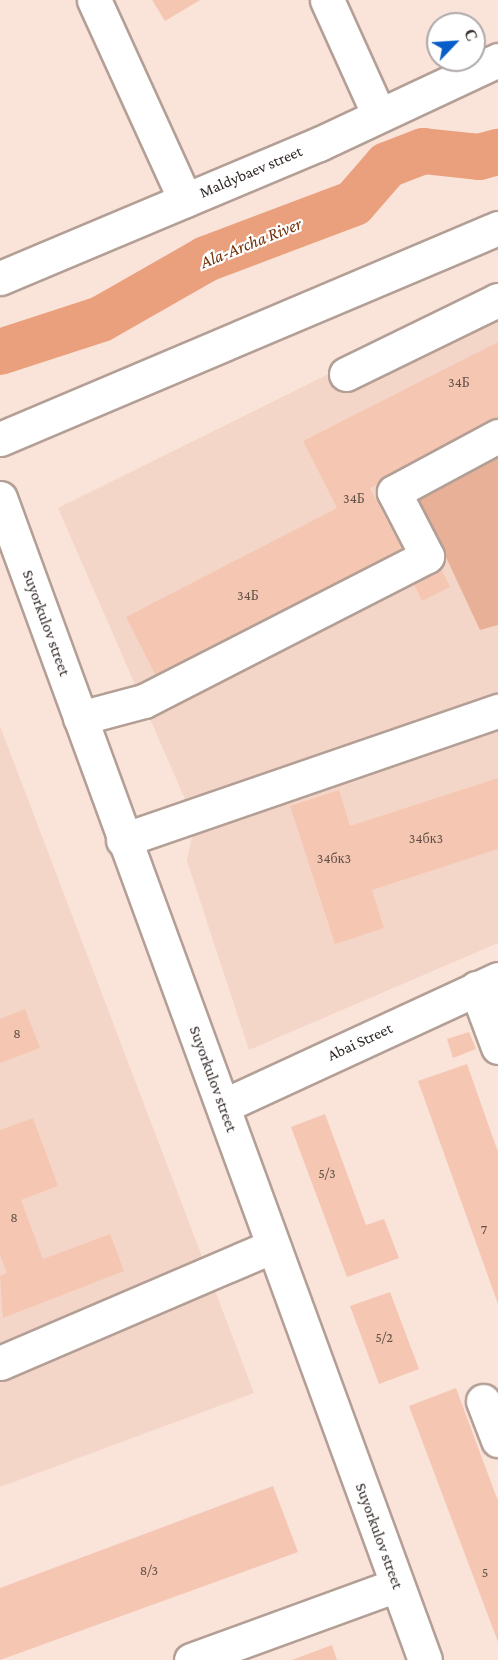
<!DOCTYPE html>
<meta charset="utf-8">
<style>
body{margin:0}
#map{position:relative;width:498px;height:1660px;overflow:hidden;background:#fae3d9;font-family:"Crimson Pro",serif}
div>[style]{position:absolute}
.built>*{inset:0;background:#f4d6c9}
.green>*{inset:0;background:#e7b097}
.river>*{height:46px;margin:-23px;padding:0 23px;transform-origin:23px;border-radius:23px;background:#eaa07d}
.building>*{inset:0;background:#f5c7b2}
.roads{filter:drop-shadow(2px 0 #b39f95) drop-shadow(-2px 0 #b39f95) drop-shadow(0 2px #b39f95) drop-shadow(0 -2px #b39f95)}
.minor>*{height:33px;margin:-16.5px;padding:0 16.5px;transform-origin:16.5px;border-radius:16.5px;background:#fff}
span{translate:-50% -50%;white-space:nowrap;text-align:center;line-height:1.15;-webkit-text-stroke:4.5px #fff;paint-order:stroke}
.number-label{font-size:14px;color:#625048}
.number-label span{-webkit-text-stroke-width:0}
.street-label{font-size:16px;color:#312825}
.water-label{font-size:18px;color:#74320b;font-style:italic}
.north{position:absolute;left:426px;top:12px;width:60px;height:60px;box-sizing:border-box;background:#fff;border:2px solid #ada9a8;border-radius:50%;rotate:65deg;font-size:16px;font-weight:700;line-height:24px;text-align:center;color:#312825}
.north::after{content:'';display:block;margin:auto;width:21px;height:27px;background:#075ec8;clip-path:polygon(50% 0,100% 100%,50% 72%,0 100%)}
</style>
<div id="map">
<div class="built">
<div style="clip-path:polygon(498px 290px,498px 943px,249px 1050px,187px 861px,195px 822px,58px 508px)"></div>
<div style="clip-path:polygon(0 726px,254px 1393px,0 1487px)"></div>
</div>
<div class="green">
<div style="clip-path:polygon(498px 449px,498px 625px,480px 630px,416px 493px)"></div>
</div>
<div class="river">
<div style="left:0;top:352px;width:106px;rotate:-18.1deg"></div>
<div style="left:101px;top:319px;width:121px;rotate:-29.7deg"></div>
<div style="left:206px;top:259px;width:158px;rotate:-20.7deg"></div>
<div style="left:354px;top:203px;width:50px;rotate:-49deg"></div>
<div style="left:387px;top:165px;width:39px;rotate:-21deg"></div>
<div style="left:423px;top:151px;width:56px;rotate:6.1deg"></div>
<div style="left:479px;top:157px;width:20px;rotate:-15deg"></div>
</div>
<div class="building">
<div style="clip-path:polygon(152px 0,200px 0,165px 21px)"></div>
<div style="clip-path:polygon(498px 342px,498px 422px,370px 488px,405px 555px,159px 682px,126px 617px,337px 508px,303px 441px)"></div>
<div style="clip-path:polygon(438px 562px,450px 587px,422px 601px,410px 576px)"></div>
<div style="clip-path:polygon(498px 778px,498px 849px,372px 890px,384px 928px,335px 944px,290px 806px,339px 790px,350px 826px)"></div>
<div style="clip-path:polygon(25px 1009px,40px 1048px,0 1063px,0 1019px)"></div>
<div style="clip-path:polygon(469px 1032px,476px 1049px,453px 1058px,447px 1039px)"></div>
<div style="clip-path:polygon(467px 1064px,498px 1152px,498px 1304px,418px 1081px)"></div>
<div style="clip-path:polygon(325px 1114px,366px 1225px,384px 1219px,399px 1258px,347px 1277px,291px 1127px)"></div>
<div style="clip-path:polygon(33px 1118px,58px 1186px,21px 1200px,43px 1259px,110px 1234px,124px 1271px,3px 1318px,0 1276px,7px 1273px,0 1255px,0 1130px)"></div>
<div style="clip-path:polygon(390px 1292px,419px 1369px,379px 1384px,350px 1306px)"></div>
<div style="clip-path:polygon(456px 1388px,498px 1501px,498px 1642px,409px 1406px)"></div>
<div style="clip-path:polygon(273px 1486px,298px 1552px,0 1660px,0 1588px)"></div>
<div style="clip-path:polygon(332px 1645px,337px 1660px,292px 1660px)"></div>
</div>
<div class="roads">
<div class="minor">
<div style="left:94px;top:0;width:220px;rotate:65.5deg"></div>
<div style="left:327px;top:0;width:126px;rotate:65.7deg"></div>
<div style="left:0;top:278px;width:346px;rotate:-22.8deg"></div>
<div style="left:319px;top:144px;width:198px;rotate:-25.1deg"></div>
<div style="left:346px;top:374px;width:169px;rotate:-26deg"></div>
<div style="left:0;top:439px;width:541px;rotate:-22.96deg"></div>
<div style="left:0;top:498px;width:1237px;rotate:69.91deg"></div>
<div style="left:80px;top:718px;width:66px;rotate:-14.9deg"></div>
<div style="left:144px;top:701px;width:318px;rotate:-27.1deg"></div>
<div style="left:427px;top:556px;width:72px;rotate:-117.3deg"></div>
<div style="left:394px;top:492px;width:118px;rotate:-28.3deg"></div>
<div style="left:123px;top:840px;width:397px;rotate:-19deg"></div>
<div style="left:476px;top:988px;width:63px;rotate:69.6deg"></div>
<div style="left:223px;top:1106px;width:303px;rotate:-24.8deg"></div>
<div style="left:0;top:1363px;width:297px;rotate:-23.2deg"></div>
<div style="left:483px;top:1401px;width:42px;rotate:69deg"></div>
<div style="left:191px;top:1660px;width:219px;rotate:-20deg"></div>
</div>
</div>
<div class="number-label">
<span style="left:459px;top:382px">34Б</span>
<span style="left:354px;top:498px">34Б</span>
<span style="left:248px;top:595px">34Б</span>
<span style="left:426px;top:838px">34бк3</span>
<span style="left:334px;top:858px">34бк3</span>
<span style="left:17px;top:1033px">8</span>
<span style="left:327px;top:1173px">5/3</span>
<span style="left:14px;top:1217px">8</span>
<span style="left:484px;top:1229px">7</span>
<span style="left:384px;top:1337px">5/2</span>
<span style="left:149px;top:1570px">8/3</span>
<span style="left:485px;top:1572px">5</span>
</div>
<div class="street-label">
<span style="left:251px;top:172px;rotate:-23deg">Maldybaev street</span>
<span style="left:46px;top:623px;rotate:70deg">Suyorkulov street</span>
<span style="left:360px;top:1042px;rotate:-25deg">Abai Street</span>
<span style="left:213px;top:1079px;rotate:70deg">Suyorkulov street</span>
<span style="left:379px;top:1536px;rotate:70deg">Suyorkulov street</span>
</div>
<div class="water-label">
<span style="left:251px;top:243px;rotate:-22deg">Ala-Archa River</span>
</div>
<div class="north">С</div>
</div>
